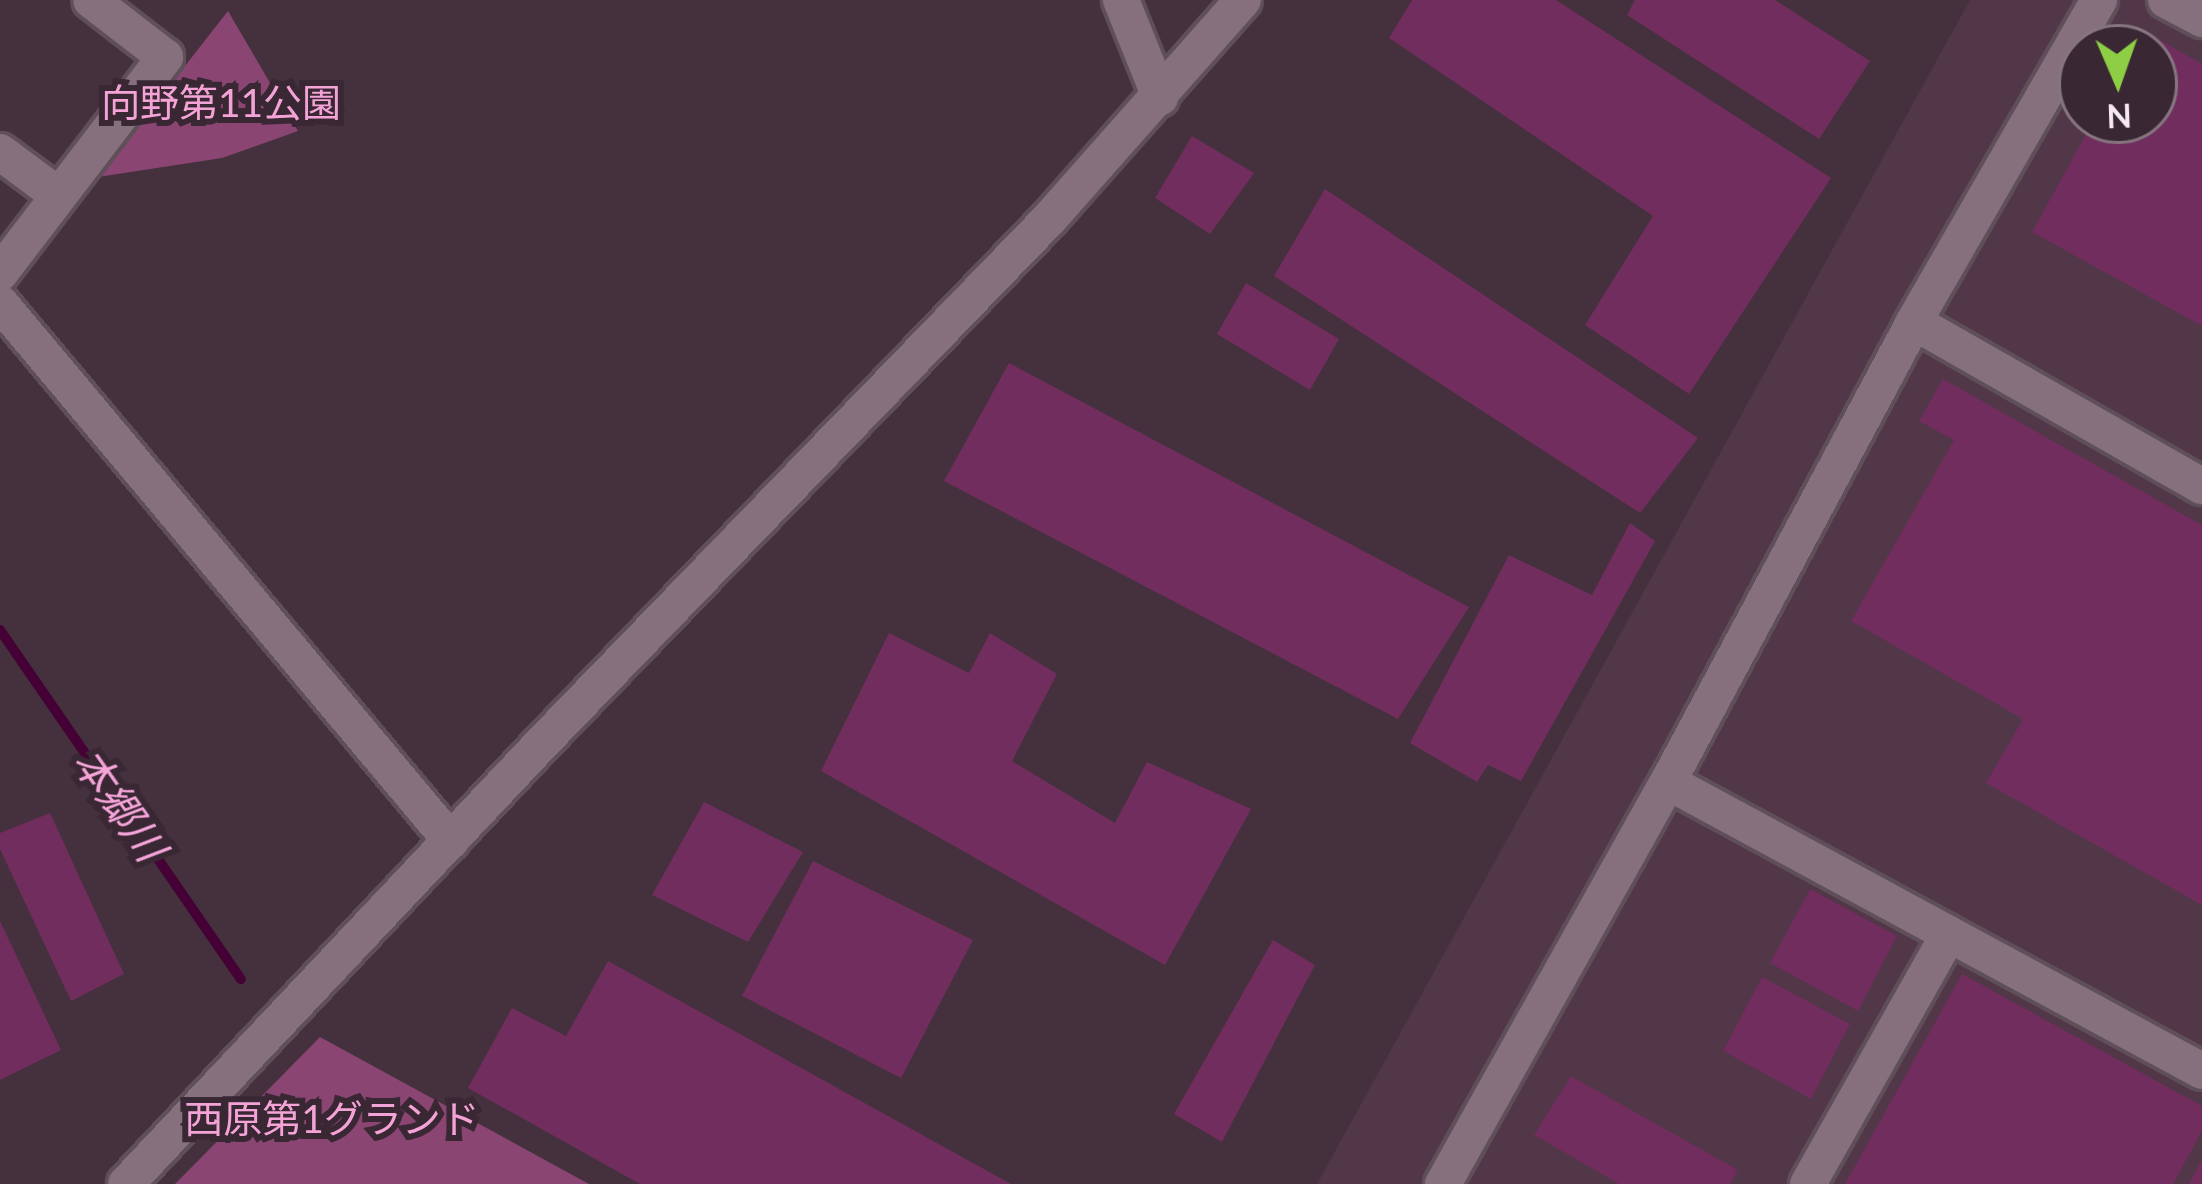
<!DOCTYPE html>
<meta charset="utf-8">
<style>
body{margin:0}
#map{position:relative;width:2202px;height:1184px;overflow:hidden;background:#44313d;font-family:Lato,"Noto Sans JP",sans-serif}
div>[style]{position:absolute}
.built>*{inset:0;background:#513747}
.green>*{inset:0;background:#8a4573}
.stream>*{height:10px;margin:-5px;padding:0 5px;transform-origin:5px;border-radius:5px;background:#450035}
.building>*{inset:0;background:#712d5d}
.roads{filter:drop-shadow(3px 0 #5f4f59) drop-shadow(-3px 0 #5f4f59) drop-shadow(0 3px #5f4f59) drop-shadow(0 -3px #5f4f59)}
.minor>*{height:36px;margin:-18px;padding:0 18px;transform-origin:18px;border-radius:18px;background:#86707d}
span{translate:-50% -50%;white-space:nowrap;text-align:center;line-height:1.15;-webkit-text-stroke:12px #392733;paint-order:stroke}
.park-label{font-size:39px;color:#f4a3d7}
.water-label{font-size:42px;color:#f6a5d9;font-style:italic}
.north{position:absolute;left:2058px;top:24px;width:120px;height:120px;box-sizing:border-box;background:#392733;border:3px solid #85757f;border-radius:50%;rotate:178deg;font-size:33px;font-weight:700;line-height:48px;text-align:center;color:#f6e9f0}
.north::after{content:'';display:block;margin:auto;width:42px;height:54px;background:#8dce44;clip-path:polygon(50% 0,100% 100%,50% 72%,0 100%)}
</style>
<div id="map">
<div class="built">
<div style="clip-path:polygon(evenodd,1970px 0,2202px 0,2202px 1184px,1317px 1184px,1970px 0,2082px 48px,2154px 48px,2154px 120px,2082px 120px,2082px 48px)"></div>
</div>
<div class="green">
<div style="clip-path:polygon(228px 11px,298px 131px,222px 158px,98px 177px)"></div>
<div style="clip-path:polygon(320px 1037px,589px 1184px,175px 1184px)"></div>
</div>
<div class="stream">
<div style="left:0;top:630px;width:424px;rotate:55.4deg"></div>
</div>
<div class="building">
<div style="clip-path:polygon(1412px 0,1556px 0,1831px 178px,1689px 394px,1585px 325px,1653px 216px,1389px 38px)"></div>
<div style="clip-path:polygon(1635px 0,1775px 0,1870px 61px,1819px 139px,1627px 15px)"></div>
<div style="clip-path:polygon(2144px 31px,2202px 64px,2202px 326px,2032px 232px,2094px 120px,2154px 120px,2154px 48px,2134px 48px)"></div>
<div style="clip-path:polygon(1192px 136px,1254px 173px,1210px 234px,1155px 198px)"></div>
<div style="clip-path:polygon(1325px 189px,1698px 438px,1640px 513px,1274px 276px)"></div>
<div style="clip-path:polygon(1246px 283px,1339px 339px,1310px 390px,1217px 334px)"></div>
<div style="clip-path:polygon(1009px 363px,1469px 607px,1398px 719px,944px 481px)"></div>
<div style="clip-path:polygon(1943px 379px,2202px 525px,2202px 905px,1986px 783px,2023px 719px,1851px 621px,1954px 440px,1919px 421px)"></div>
<div style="clip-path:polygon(1630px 523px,1655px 541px,1521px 781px,1488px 765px,1477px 782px,1410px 743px,1509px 555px,1592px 595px)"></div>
<div style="clip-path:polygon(889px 633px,969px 673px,990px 633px,1057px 674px,1012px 761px,1115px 823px,1147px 762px,1251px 809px,1165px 965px,821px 771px)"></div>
<div style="clip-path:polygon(704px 802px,803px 852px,748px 942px,652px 895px)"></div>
<div style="clip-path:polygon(50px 813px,124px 974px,71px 1001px,0 849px,0 833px)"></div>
<div style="clip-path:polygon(813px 861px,973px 940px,901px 1078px,742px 996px)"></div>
<div style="clip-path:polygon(1810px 889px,1897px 936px,1858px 1011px,1770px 963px)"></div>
<div style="clip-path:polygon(0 921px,61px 1050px,0 1080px)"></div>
<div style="clip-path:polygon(1273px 940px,1315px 965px,1222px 1142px,1174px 1114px)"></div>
<div style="clip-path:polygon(608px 961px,1011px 1184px,640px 1184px,468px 1088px,512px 1008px,566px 1036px)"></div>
<div style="clip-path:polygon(1962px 974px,2202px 1106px,2202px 1131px,2173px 1184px,1845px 1184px)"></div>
<div style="clip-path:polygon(1762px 977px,1850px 1024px,1811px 1099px,1723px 1051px)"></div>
<div style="clip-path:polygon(1571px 1076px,1738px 1170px,1730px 1184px,1619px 1184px,1534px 1135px)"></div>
<div style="clip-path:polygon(2202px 1160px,2202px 1184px,2189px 1184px)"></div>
</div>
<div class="roads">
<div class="minor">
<div style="left:1121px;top:0;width:105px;rotate:68.1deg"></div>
<div style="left:2099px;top:0;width:371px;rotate:119.9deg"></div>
<div style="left:1914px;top:322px;width:331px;rotate:29.7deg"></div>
<div style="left:2166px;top:0;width:41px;rotate:27.8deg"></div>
<div style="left:0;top:152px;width:72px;rotate:36.6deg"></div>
<div style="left:0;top:273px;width:272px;rotate:-52.6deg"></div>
<div style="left:165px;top:57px;width:93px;rotate:-142.4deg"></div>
<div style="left:0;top:303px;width:702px;rotate:50.03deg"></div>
<div style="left:1668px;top:782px;width:522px;rotate:-61.86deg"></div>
<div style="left:126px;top:1184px;width:608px;rotate:-46.67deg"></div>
<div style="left:543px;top:742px;width:729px;rotate:-45.94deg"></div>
<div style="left:1050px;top:218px;width:291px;rotate:-48.5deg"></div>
<div style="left:1443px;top:1184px;width:461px;rotate:-60.8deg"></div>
<div style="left:1668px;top:782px;width:607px;rotate:28.42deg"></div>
<div style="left:1808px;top:1184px;width:287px;rotate:-60.6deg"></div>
</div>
</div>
<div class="park-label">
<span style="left:221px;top:102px">向野第11公園</span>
<span style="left:332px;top:1118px">西原第1グランド</span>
</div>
<div class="water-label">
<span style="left:120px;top:804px;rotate:55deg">本郷川</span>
</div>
<div class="north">N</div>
</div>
